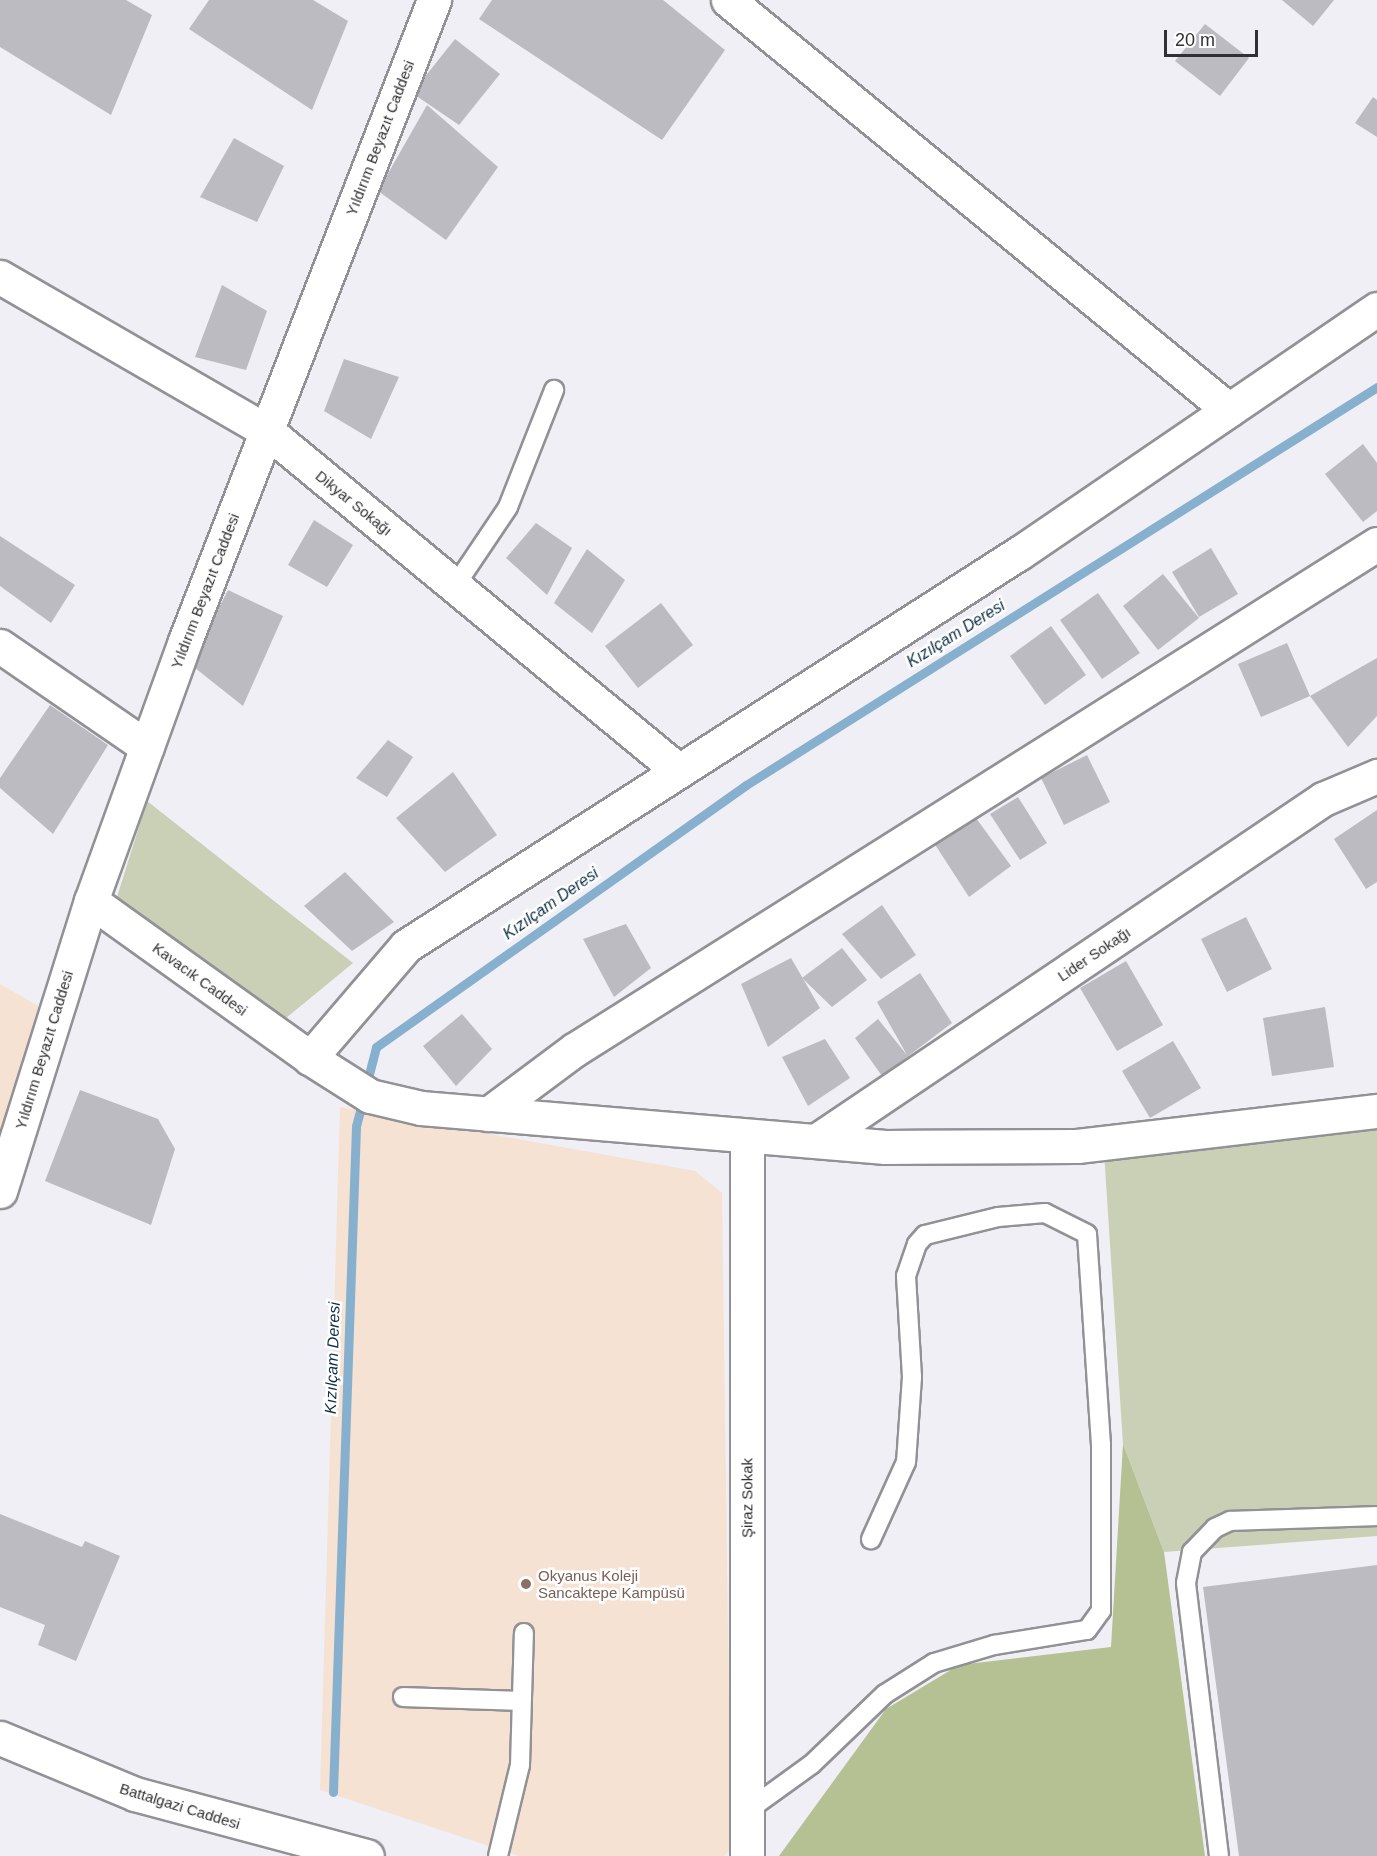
<!DOCTYPE html>
<meta charset="utf-8">
<style>
body{margin:0}
#map{position:relative;width:1377px;height:1856px;overflow:hidden;background:#f0eff5;font-family:Arial,sans-serif}
div>[style]{position:absolute}
.education>*{inset:0;background:#f6e2d3}
.green>*{inset:0;background:#c9d0b5}
.forest>*{inset:0;background:#b5c093}
.stream>*{height:9px;margin:-4.5px;padding:0 4.5px;transform-origin:4.5px;border-radius:4.5px;background:#87b0ce}
.building>*{inset:0;background:#bcbbc1}
.roads{filter:drop-shadow(2px 0 #929196) drop-shadow(-2px 0 #929196) drop-shadow(0 2px #929196) drop-shadow(0 -2px #929196)}
.lane>*{height:18px;margin:-9px;padding:0 9px;transform-origin:9px;border-radius:9px;background:#fff}
.street>*{height:33px;margin:-16.5px;padding:0 16.5px;transform-origin:16.5px;border-radius:16.5px;background:#fff}
.dots>*{width:16px;height:16px;translate:-50% -50%;box-sizing:border-box;border:3px solid #fff;border-radius:50%}
span{translate:-50% -50%;white-space:nowrap;text-align:center;line-height:1.15;-webkit-text-stroke:5px #fff;paint-order:stroke}
.street-label{font-size:15px;color:#313133}
.education-label{font-size:15px;color:#785e54}
.left{translate:0 -50%;text-align:left}
.water-label{font-size:16px;color:#0d2f45;font-style:italic}
.scale{position:absolute;left:1164px;top:30px;width:94px;height:27px;box-sizing:border-box;border:3px solid #313133;border-top:0;padding-left:8px;font-size:18px;line-height:21px;white-space:nowrap;color:#313133;-webkit-text-stroke:4px #fff;paint-order:stroke}
</style>
<div id="map">
<div class="education">
<div style="clip-path:polygon(0 984px,40px 1007px,0 1136px)"></div>
<div style="clip-path:polygon(340px 1107px,695px 1171px,722px 1193px,731px 1849px,724px 1856px,519px 1856px,320px 1790px)"></div>
</div>
<div class="green">
<div style="clip-path:polygon(147px 801px,353px 963px,280px 1023px,117px 897px)"></div>
<div style="clip-path:polygon(1377px 1125px,1377px 1536px,1164px 1552px,1123px 1444px,1104px 1152px)"></div>
</div>
<div class="forest">
<div style="clip-path:polygon(1123px 1444px,1164px 1552px,1205px 1856px,779px 1856px,886px 1709px,959px 1665px,1111px 1647px)"></div>
</div>
<div class="stream">
<div style="left:366px;top:1086px;width:40px;rotate:-75.6deg"></div>
<div style="left:376px;top:1047px;width:453px;rotate:-35.3deg"></div>
<div style="left:746px;top:785px;width:746px;rotate:-32.24deg"></div>
<div style="left:333px;top:1792px;width:666px;rotate:-88.02deg"></div>
<div style="left:356px;top:1126px;width:27px;rotate:-75deg"></div>
</div>
<div class="building">
<div style="clip-path:polygon(0 0,126px 0,152px 15px,111px 115px,0 47px)"></div>
<div style="clip-path:polygon(209px 0,313px 0,348px 21px,312px 110px,189px 29px)"></div>
<div style="clip-path:polygon(492px 0,663px 0,725px 50px,662px 140px,479px 19px)"></div>
<div style="clip-path:polygon(1282px 0,1334px 0,1313px 26px)"></div>
<div style="clip-path:polygon(1205px 24px,1249px 58px,1220px 96px,1175px 61px)"></div>
<div style="clip-path:polygon(455px 39px,500px 74px,459px 125px,412px 93px)"></div>
<div style="clip-path:polygon(1373px 97px,1377px 100px,1377px 137px,1355px 123px)"></div>
<div style="clip-path:polygon(427px 105px,498px 167px,446px 240px,378px 191px)"></div>
<div style="clip-path:polygon(234px 138px,284px 166px,257px 222px,200px 197px)"></div>
<div style="clip-path:polygon(222px 285px,267px 311px,246px 370px,195px 357px)"></div>
<div style="clip-path:polygon(344px 359px,399px 377px,371px 439px,324px 411px)"></div>
<div style="clip-path:polygon(1363px 444px,1377px 463px,1377px 511px,1363px 522px,1325px 474px)"></div>
<div style="clip-path:polygon(314px 520px,353px 545px,327px 587px,288px 565px)"></div>
<div style="clip-path:polygon(536px 523px,572px 548px,547px 595px,506px 558px)"></div>
<div style="clip-path:polygon(0 536px,75px 585px,51px 623px,0 586px)"></div>
<div style="clip-path:polygon(1211px 548px,1238px 594px,1199px 617px,1172px 572px)"></div>
<div style="clip-path:polygon(587px 549px,625px 580px,592px 633px,554px 603px)"></div>
<div style="clip-path:polygon(1163px 574px,1199px 618px,1158px 650px,1123px 606px)"></div>
<div style="clip-path:polygon(228px 590px,283px 616px,243px 706px,190px 664px)"></div>
<div style="clip-path:polygon(1098px 593px,1140px 653px,1102px 679px,1060px 620px)"></div>
<div style="clip-path:polygon(661px 603px,693px 645px,638px 688px,605px 646px)"></div>
<div style="clip-path:polygon(1051px 626px,1086px 675px,1045px 705px,1010px 656px)"></div>
<div style="clip-path:polygon(1287px 643px,1310px 696px,1261px 717px,1238px 664px)"></div>
<div style="clip-path:polygon(1377px 658px,1377px 716px,1348px 747px,1310px 696px)"></div>
<div style="clip-path:polygon(50px 705px,108px 745px,53px 834px,0 788px,0 778px)"></div>
<div style="clip-path:polygon(388px 740px,413px 757px,387px 797px,356px 778px)"></div>
<div style="clip-path:polygon(1087px 755px,1110px 802px,1064px 825px,1041px 778px)"></div>
<div style="clip-path:polygon(453px 772px,497px 835px,445px 872px,396px 818px)"></div>
<div style="clip-path:polygon(1018px 797px,1047px 843px,1020px 860px,990px 814px)"></div>
<div style="clip-path:polygon(1377px 810px,1377px 882px,1366px 889px,1334px 839px)"></div>
<div style="clip-path:polygon(976px 818px,1011px 866px,969px 897px,934px 843px)"></div>
<div style="clip-path:polygon(345px 872px,394px 922px,352px 951px,304px 906px)"></div>
<div style="clip-path:polygon(882px 905px,916px 955px,881px 979px,842px 934px)"></div>
<div style="clip-path:polygon(1246px 917px,1272px 969px,1227px 992px,1201px 939px)"></div>
<div style="clip-path:polygon(626px 924px,651px 968px,614px 997px,583px 939px)"></div>
<div style="clip-path:polygon(842px 948px,867px 980px,832px 1007px,802px 978px)"></div>
<div style="clip-path:polygon(791px 958px,820px 1008px,768px 1047px,741px 984px)"></div>
<div style="clip-path:polygon(1126px 961px,1163px 1025px,1117px 1051px,1080px 988px)"></div>
<div style="clip-path:polygon(920px 973px,952px 1023px,882px 1076px,855px 1038px,878px 1019px,907px 1055px,877px 1002px)"></div>
<div style="clip-path:polygon(1325px 1007px,1334px 1067px,1272px 1076px,1263px 1018px)"></div>
<div style="clip-path:polygon(462px 1014px,492px 1049px,456px 1086px,423px 1046px)"></div>
<div style="clip-path:polygon(825px 1039px,850px 1078px,808px 1106px,782px 1057px)"></div>
<div style="clip-path:polygon(1173px 1041px,1201px 1088px,1150px 1118px,1122px 1071px)"></div>
<div style="clip-path:polygon(80px 1090px,158px 1119px,175px 1149px,151px 1225px,45px 1181px)"></div>
<div style="clip-path:polygon(0 1514px,82px 1547px,85px 1541px,120px 1556px,76px 1661px,38px 1645px,45px 1625px,0 1607px)"></div>
<div style="clip-path:polygon(1377px 1565px,1377px 1856px,1239px 1856px,1203px 1587px)"></div>
</div>
<div class="roads">
<div class="lane">
<div style="left:455px;top:586px;width:95px;rotate:-56.1deg"></div>
<div style="left:508px;top:507px;width:126px;rotate:-68.5deg"></div>
<div style="left:403px;top:1697px;width:118px;rotate:1.9deg"></div>
<div style="left:747px;top:1811px;width:80px;rotate:-35.9deg"></div>
<div style="left:812px;top:1764px;width:101px;rotate:-43.8deg"></div>
<div style="left:885px;top:1694px;width:58px;rotate:-32.3deg"></div>
<div style="left:934px;top:1663px;width:63px;rotate:-16.7deg"></div>
<div style="left:994px;top:1645px;width:94px;rotate:-9.2deg"></div>
<div style="left:1087px;top:1630px;width:24px;rotate:-54deg"></div>
<div style="left:1101px;top:1611px;width:166px;rotate:-90deg"></div>
<div style="left:1101px;top:1445px;width:211px;rotate:-93.8deg"></div>
<div style="left:1087px;top:1234px;width:47px;rotate:-153.4deg"></div>
<div style="left:1045px;top:1213px;width:47px;rotate:175.1deg"></div>
<div style="left:998px;top:1217px;width:75px;rotate:166.1deg"></div>
<div style="left:925px;top:1235px;width:12px;rotate:132deg"></div>
<div style="left:917px;top:1244px;width:34px;rotate:109deg"></div>
<div style="left:906px;top:1276px;width:101px;rotate:86.6deg"></div>
<div style="left:912px;top:1377px;width:85px;rotate:94deg"></div>
<div style="left:906px;top:1462px;width:85px;rotate:114.4deg"></div>
<div style="left:498px;top:1856px;width:94px;rotate:-76.4deg"></div>
<div style="left:520px;top:1765px;width:132px;rotate:-88.3deg"></div>
<div style="left:1219px;top:1856px;width:275px;rotate:-96.9deg"></div>
<div style="left:1186px;top:1583px;width:32px;rotate:-79deg"></div>
<div style="left:1192px;top:1552px;width:33px;rotate:-46deg"></div>
<div style="left:1215px;top:1528px;width:17px;rotate:-25deg"></div>
<div style="left:1230px;top:1521px;width:147px;rotate:-1.9deg"></div>
</div>
<div class="street">
<div style="left:728px;top:0;width:647px;rotate:39.3deg"></div>
<div style="left:0;top:277px;width:308px;rotate:30deg"></div>
<div style="left:267px;top:431px;width:534px;rotate:39.53deg"></div>
<div style="left:1377px;top:309px;width:433px;rotate:145.7deg"></div>
<div style="left:1019px;top:553px;width:728px;rotate:147.34deg"></div>
<div style="left:406px;top:946px;width:148px;rotate:130.6deg"></div>
<div style="left:310px;top:1058px;width:71px;rotate:32.3deg"></div>
<div style="left:370px;top:1096px;width:52px;rotate:13.2deg"></div>
<div style="left:421px;top:1108px;width:466px;rotate:4.8deg"></div>
<div style="left:885px;top:1147px;width:192px;rotate:-0.3deg"></div>
<div style="left:1077px;top:1146px;width:302px;rotate:-6.7deg"></div>
<div style="left:0;top:646px;width:178px;rotate:34.5deg"></div>
<div style="left:91px;top:901px;width:269px;rotate:35.6deg"></div>
<div style="left:488px;top:1114px;width:107px;rotate:-36.7deg"></div>
<div style="left:574px;top:1050px;width:949px;rotate:-32.22deg"></div>
<div style="left:747px;top:1139px;width:717px;rotate:90deg"></div>
<div style="left:816px;top:1141px;width:612px;rotate:-34deg"></div>
<div style="left:1323px;top:799px;width:59px;rotate:-23.1deg"></div>
<div style="left:0;top:1191px;width:304px;rotate:-72.6deg"></div>
<div style="left:91px;top:901px;width:276px;rotate:-70.1deg"></div>
<div style="left:185px;top:641px;width:688px;rotate:-68.77deg"></div>
<div style="left:0;top:1738px;width:146px;rotate:22.5deg"></div>
<div style="left:135px;top:1794px;width:240px;rotate:15deg"></div>
</div>
</div>
<div class="dots">
<div style="left:526px;top:1584px;background:#8d6e63"></div>
</div>
<div class="street-label">
<span style="left:380px;top:138px;rotate:-69deg">Yıldırım Beyazıt Caddesi</span>
<span style="left:354px;top:503px;rotate:39deg">Dikyar Sokağı</span>
<span style="left:205px;top:591px;rotate:-69deg">Yıldırım Beyazıt Caddesi</span>
<span style="left:1094px;top:954px;rotate:-34deg">Lider Sokağı</span>
<span style="left:200px;top:979px;rotate:36deg">Kavacık Caddesi</span>
<span style="left:44px;top:1050px;rotate:-73deg">Yıldırım Beyazıt Caddesi</span>
<span style="left:747px;top:1498px;rotate:-90deg">Şiraz Sokak</span>
<span style="left:180px;top:1806px;rotate:17deg">Battalgazi Caddesi</span>
</div>
<div class="education-label">
<span class="left" style="left:538px;top:1584px">Okyanus Koleji<br>Sancaktepe Kampüsü</span>
</div>
<div class="water-label">
<span style="left:956px;top:634px;rotate:-32deg">Kızılçam Deresi</span>
<span style="left:551px;top:904px;rotate:-35deg">Kızılçam Deresi</span>
<span style="left:333px;top:1358px;rotate:-88deg">Kızılçam Deresi</span>
</div>
<div class="scale">20 m</div>
</div>
